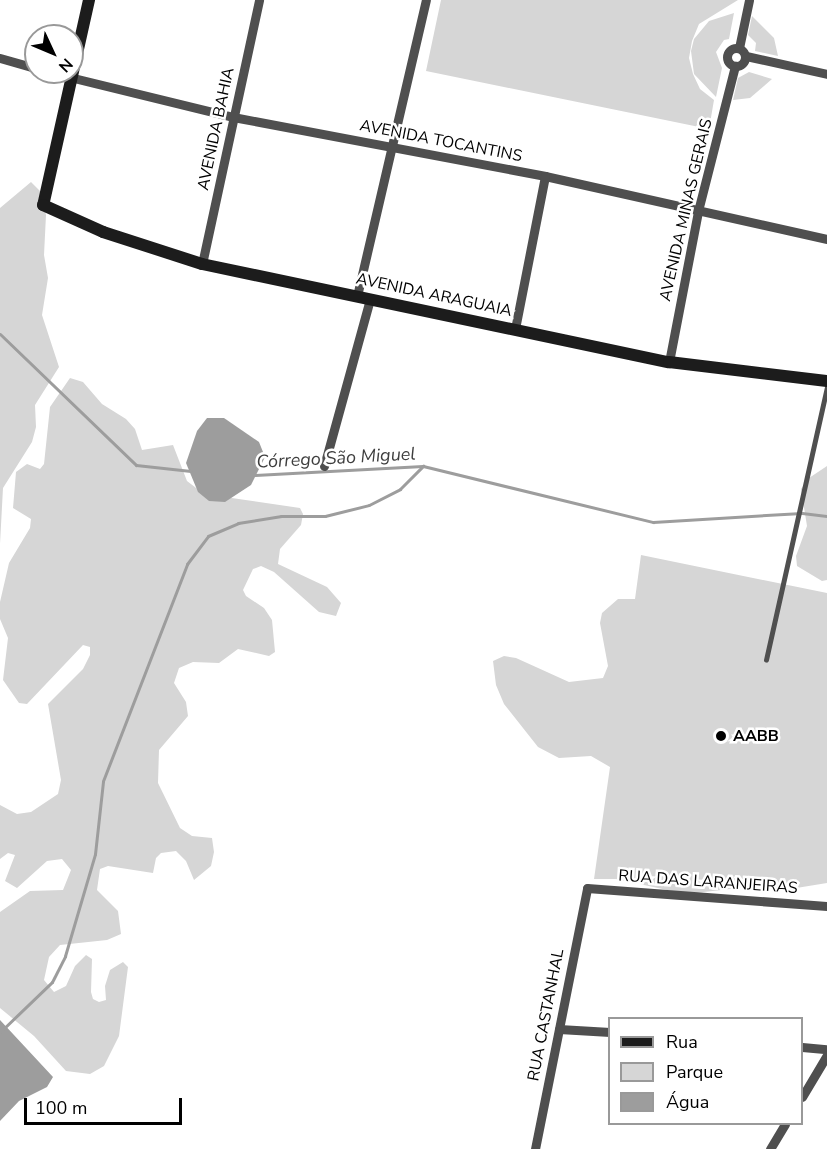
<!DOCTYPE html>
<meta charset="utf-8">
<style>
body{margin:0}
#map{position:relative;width:827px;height:1149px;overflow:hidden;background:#fff;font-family:"Nunito Sans",sans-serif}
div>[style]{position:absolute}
.green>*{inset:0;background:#d6d6d6}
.water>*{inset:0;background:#9d9d9d}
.stream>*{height:3px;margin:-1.5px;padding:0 1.5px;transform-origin:1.5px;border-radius:1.5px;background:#9d9d9d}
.lane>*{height:4.5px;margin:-2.25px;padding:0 2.25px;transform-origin:2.25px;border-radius:2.25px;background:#4f4f4f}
.street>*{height:9px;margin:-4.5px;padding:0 4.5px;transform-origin:4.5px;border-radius:4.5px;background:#4f4f4f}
.street>.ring{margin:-4.5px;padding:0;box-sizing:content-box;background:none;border:9px solid #4f4f4f;border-radius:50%}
.secondary>*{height:12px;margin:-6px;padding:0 6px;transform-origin:6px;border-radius:6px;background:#1c1c1c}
.dots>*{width:16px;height:16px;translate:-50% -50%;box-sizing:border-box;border:3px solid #fff;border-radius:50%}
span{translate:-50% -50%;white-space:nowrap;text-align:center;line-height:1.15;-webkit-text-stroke:5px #fff;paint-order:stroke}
.street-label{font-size:16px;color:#000}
.poi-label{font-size:16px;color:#000;font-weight:700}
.left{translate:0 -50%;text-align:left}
.water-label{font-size:18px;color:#3e3e3e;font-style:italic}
.legend{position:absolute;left:608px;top:1017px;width:195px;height:108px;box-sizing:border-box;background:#fff;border:2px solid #999;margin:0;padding:8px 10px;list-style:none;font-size:18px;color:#000}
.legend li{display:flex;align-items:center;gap:12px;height:30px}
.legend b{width:30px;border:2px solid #999}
.north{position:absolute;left:24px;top:24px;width:60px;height:60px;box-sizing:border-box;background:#fff;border:2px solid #999;border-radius:50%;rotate:134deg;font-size:16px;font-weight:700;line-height:24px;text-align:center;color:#000}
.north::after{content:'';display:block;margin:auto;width:21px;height:27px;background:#000;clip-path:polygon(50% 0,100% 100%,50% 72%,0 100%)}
.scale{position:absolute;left:24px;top:1098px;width:158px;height:27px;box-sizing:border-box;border:3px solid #000;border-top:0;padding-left:8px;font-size:18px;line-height:21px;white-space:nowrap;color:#000;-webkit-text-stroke:4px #fff;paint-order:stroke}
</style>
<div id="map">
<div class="green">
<div style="clip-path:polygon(441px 0,738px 0,699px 24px,692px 41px,689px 58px,693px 74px,700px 89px,714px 100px,709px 129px,426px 71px)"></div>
<div style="clip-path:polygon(734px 13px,729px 39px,724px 40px,716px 52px,722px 68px,716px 97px,694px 74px,691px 51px,694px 39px,709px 21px)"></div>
<div style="clip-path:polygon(752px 16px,774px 38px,778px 56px,755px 51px,756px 43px,748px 35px)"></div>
<div style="clip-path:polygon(749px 72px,772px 79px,750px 98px,733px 100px,738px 78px)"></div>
<div style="clip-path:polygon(31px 182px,41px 192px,46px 215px,44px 255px,48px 278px,42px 315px,59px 367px,35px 405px,36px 427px,32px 442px,3px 488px,0 544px,0 208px)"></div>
<div style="clip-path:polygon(70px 378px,83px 382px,102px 404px,126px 419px,135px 429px,142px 450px,173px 445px,187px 481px,204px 494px,300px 508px,303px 514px,301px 525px,280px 549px,278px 564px,327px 587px,341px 603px,336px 616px,319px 612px,274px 572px,261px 566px,253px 569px,243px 590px,246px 596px,264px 608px,272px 620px,275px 652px,269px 656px,238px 649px,219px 663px,193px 662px,179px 668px,174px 683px,186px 702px,188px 716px,159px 750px,158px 783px,180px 828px,192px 836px,212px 838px,214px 852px,211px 866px,194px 880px,186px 861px,176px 851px,161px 853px,156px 858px,153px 873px,108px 866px,100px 869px,97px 890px,118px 911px,121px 934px,107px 940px,60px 945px,49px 957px,44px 980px,54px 992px,66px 986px,75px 966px,86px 955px,92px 959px,91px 992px,93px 999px,99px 1002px,106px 1000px,105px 986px,110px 970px,123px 962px,128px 967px,119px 1036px,104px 1066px,90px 1074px,66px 1071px,34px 1036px,0 1008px,0 912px,30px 891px,63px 890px,71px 870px,62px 859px,47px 861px,17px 888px,5px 881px,15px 855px,8px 853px,0 859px,0 805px,17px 814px,31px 812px,58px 794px,61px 780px,48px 704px,83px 669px,90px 655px,90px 647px,83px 645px,27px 704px,19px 703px,3px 680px,8px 638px,0 619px,0 602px,9px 563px,30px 528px,31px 519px,13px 508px,16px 472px,27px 464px,40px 469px,44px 464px,50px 407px)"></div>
<div style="clip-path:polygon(827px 466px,827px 580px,822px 581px,797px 566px,796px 556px,807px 526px,801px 489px,809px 478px)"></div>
<div style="clip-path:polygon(641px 555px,827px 593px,827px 883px,784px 890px,739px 888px,686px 894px,616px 879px,594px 879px,610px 767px,591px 756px,559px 758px,538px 747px,504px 704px,496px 685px,493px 661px,504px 656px,516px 658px,569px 682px,603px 678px,608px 666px,600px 623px,602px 613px,618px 599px,635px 599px)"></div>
</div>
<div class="water">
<div style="clip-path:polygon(207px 418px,224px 418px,259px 442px,265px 457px,251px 485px,225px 502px,209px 501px,198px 492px,186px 463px,197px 431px)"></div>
<div style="clip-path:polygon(0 1020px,53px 1077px,47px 1087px,19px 1101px,0 1121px)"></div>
</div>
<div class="stream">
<div style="left:0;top:334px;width:189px;rotate:43.9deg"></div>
<div style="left:136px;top:465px;width:55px;rotate:6.2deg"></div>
<div style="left:255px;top:475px;width:168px;rotate:-3.1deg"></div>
<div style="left:423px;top:466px;width:237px;rotate:13.7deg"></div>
<div style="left:653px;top:522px;width:149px;rotate:-3.5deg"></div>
<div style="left:802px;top:513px;width:25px;rotate:7deg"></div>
<div style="left:0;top:1032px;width:72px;rotate:-43.9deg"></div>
<div style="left:52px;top:982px;width:29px;rotate:-63deg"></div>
<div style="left:65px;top:956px;width:106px;rotate:-73.6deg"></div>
<div style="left:95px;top:854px;width:73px;rotate:-83.7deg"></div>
<div style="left:103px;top:781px;width:233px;rotate:-68.8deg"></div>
<div style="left:187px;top:564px;width:35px;rotate:-53deg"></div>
<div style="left:208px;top:536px;width:33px;rotate:-23deg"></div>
<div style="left:238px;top:523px;width:44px;rotate:-9.2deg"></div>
<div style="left:281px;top:516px;width:44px"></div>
<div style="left:325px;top:516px;width:45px;rotate:-14deg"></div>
<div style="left:369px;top:505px;width:35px;rotate:-27deg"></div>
<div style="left:400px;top:489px;width:33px;rotate:-45deg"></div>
</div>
<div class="lane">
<div style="left:766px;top:660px;width:281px;rotate:-77.4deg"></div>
</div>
<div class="street">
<div class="ring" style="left:727px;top:48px;width:9px;height:9px"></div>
<div style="left:739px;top:48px;width:49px;rotate:-78.2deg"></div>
<div style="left:746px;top:56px;width:83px;rotate:12.5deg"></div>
<div style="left:0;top:58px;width:37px;rotate:16deg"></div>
<div style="left:49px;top:72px;width:189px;rotate:13.7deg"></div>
<div style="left:233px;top:117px;width:318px;rotate:10.7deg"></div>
<div style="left:545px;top:176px;width:289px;rotate:12.6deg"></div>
<div style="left:202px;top:264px;width:270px;rotate:-77.8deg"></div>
<div style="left:357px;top:296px;width:304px;rotate:-76.9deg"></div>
<div style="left:515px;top:329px;width:156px;rotate:-78.9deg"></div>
<div style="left:669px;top:362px;width:154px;rotate:-79.1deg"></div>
<div style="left:698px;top:211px;width:150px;rotate:-75.7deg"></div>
<div style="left:324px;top:466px;width:173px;rotate:-74.6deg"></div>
<div style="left:559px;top:1029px;width:51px;rotate:3.4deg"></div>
<div style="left:802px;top:1047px;width:25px;rotate:5deg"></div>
<div style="left:802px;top:1097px;width:49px;rotate:-59.2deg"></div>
<div style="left:535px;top:1149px;width:266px;rotate:-78.7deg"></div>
<div style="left:587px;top:888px;width:241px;rotate:4.3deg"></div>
<div style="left:770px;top:1149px;width:29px;rotate:-59deg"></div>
</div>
<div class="secondary">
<div style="left:89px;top:0;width:210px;rotate:102.6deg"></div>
<div style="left:43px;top:205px;width:66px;rotate:24.2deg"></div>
<div style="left:103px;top:232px;width:104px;rotate:17.9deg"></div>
<div style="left:202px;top:264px;width:477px;rotate:11.9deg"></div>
<div style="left:669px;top:362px;width:159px;rotate:6.9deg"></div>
</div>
<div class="dots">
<div style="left:721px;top:736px;background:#000"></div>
</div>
<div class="street-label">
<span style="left:216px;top:129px;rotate:-78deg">AVENIDA BAHIA</span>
<span style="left:441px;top:141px;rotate:11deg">AVENIDA TOCANTINS</span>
<span style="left:686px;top:210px;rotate:-77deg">AVENIDA MINAS GERAIS</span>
<span style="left:434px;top:295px;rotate:12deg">AVENIDA ARAGUAIA</span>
<span style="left:708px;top:882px;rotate:4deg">RUA DAS LARANJEIRAS</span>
<span style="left:546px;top:1015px;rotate:-79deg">RUA CASTANHAL</span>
</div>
<div class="poi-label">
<span class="left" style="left:733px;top:736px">AABB</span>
</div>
<div class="water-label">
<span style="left:336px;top:458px;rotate:-3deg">Córrego São Miguel</span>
</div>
<ul class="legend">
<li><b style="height:8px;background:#1c1c1c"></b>Rua</li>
<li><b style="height:16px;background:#d6d6d6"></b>Parque</li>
<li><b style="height:16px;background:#9d9d9d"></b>Água</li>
</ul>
<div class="north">N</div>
<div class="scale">100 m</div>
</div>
